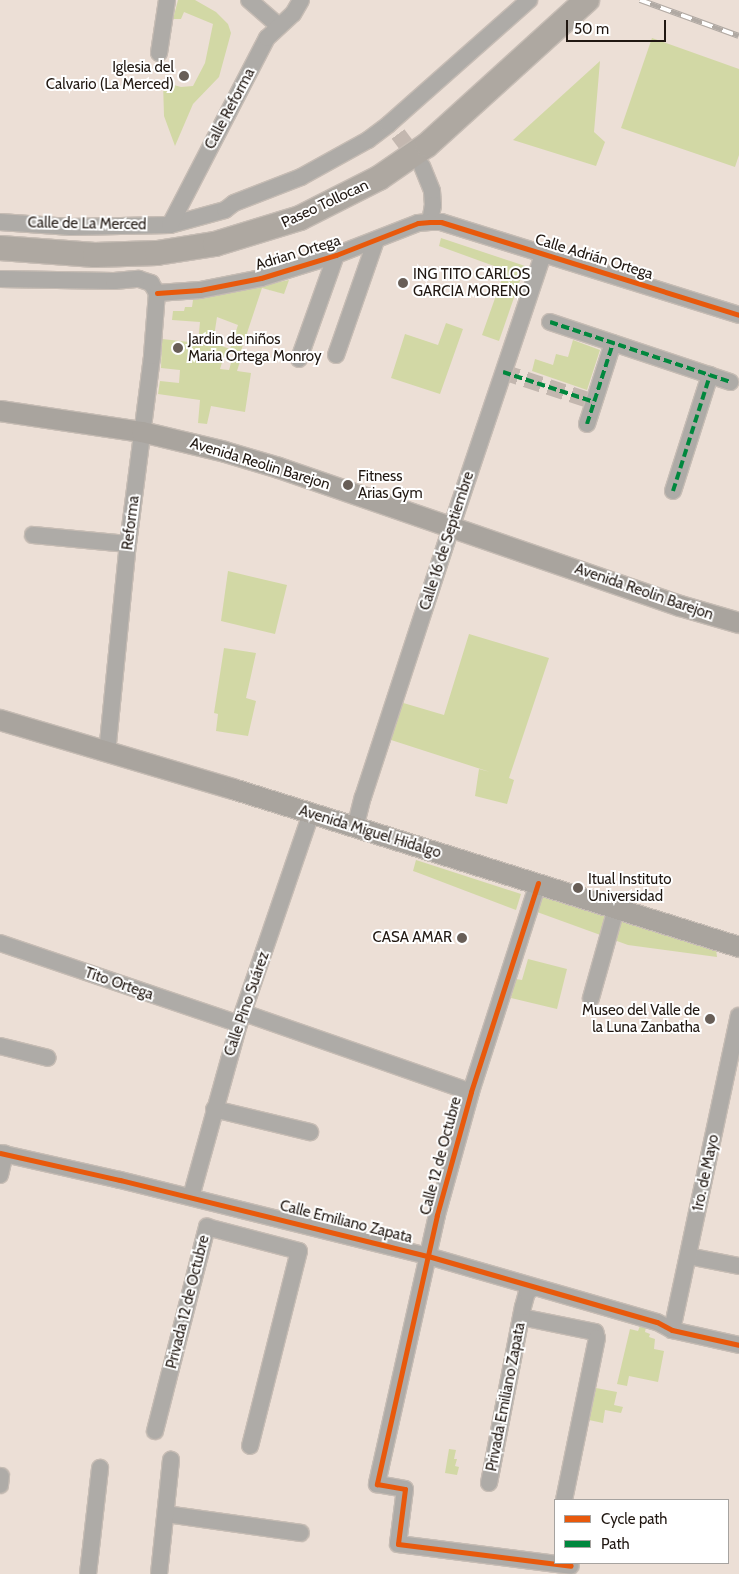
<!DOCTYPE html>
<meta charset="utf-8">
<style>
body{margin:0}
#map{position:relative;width:739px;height:1574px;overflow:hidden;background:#ecdfd6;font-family:Cabin,sans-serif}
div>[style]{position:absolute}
.green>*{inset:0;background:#d2d8a5}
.minor-tunnel>*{height:16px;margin-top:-8px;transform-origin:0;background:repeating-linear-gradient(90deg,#c3b7af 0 16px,transparent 0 24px)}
.roads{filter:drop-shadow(1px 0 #c6bcb4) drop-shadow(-1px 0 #c6bcb4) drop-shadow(0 1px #c6bcb4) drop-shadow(0 -1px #c6bcb4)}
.minor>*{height:16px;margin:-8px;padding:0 8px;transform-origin:8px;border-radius:8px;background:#aeaba7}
.major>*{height:20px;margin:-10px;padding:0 10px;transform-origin:10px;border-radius:10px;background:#a9a49e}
.highway>*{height:24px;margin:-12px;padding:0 12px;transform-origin:12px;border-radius:12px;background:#aea8a1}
.rail>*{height:5.5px;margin-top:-2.75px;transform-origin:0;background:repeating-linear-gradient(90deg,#fff 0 11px,#b0a9a3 0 22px);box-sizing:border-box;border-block:1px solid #b0a9a3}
.quiet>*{height:4px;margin-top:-2px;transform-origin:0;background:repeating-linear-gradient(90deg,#00873e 0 8px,transparent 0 12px)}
.cycleway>*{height:5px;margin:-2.5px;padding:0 2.5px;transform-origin:2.5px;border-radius:2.5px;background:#e8590c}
.dots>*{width:14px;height:14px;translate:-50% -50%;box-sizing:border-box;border:2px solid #fff;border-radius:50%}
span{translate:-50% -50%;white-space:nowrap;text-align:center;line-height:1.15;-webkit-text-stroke:4px #fff;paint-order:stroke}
.poi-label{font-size:15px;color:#211812}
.right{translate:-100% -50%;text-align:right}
.left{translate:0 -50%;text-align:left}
.street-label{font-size:15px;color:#211812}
.legend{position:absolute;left:554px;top:1499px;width:175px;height:65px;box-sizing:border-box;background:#fff;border:1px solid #a6a3a0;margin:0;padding:6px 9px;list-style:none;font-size:15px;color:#211812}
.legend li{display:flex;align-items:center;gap:10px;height:25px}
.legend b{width:25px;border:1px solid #a6a3a0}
.scale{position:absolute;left:566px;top:20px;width:100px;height:22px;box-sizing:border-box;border:2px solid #211812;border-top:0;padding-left:6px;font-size:15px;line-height:18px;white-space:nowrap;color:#211812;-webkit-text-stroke:4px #fff;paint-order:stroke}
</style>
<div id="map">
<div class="green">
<div style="clip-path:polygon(178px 0,195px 0,216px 12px,228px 24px,231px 33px,219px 77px,193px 104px,175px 146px,164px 116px,163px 82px,181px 87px,193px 86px,205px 63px,213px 24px,184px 12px,181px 19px,173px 19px)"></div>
<div style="clip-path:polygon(652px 38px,739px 69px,739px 155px,735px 167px,621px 128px)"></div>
<div style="clip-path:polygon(600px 61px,594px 132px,605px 142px,596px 166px,513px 140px)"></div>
<div style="clip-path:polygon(441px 238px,525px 266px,499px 341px,482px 335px,505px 270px,439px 246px)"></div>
<div style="clip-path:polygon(evenodd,289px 280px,284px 294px,262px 288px,240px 354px,242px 355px,237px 371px,251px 373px,245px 412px,211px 406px,207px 424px,198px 423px,200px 400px,158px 394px,160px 381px,179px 383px,180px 370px,161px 368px,162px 339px,198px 343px,200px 322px,172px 320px,173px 311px,184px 311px,185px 307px,192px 307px,193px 300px,289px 280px,217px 317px,238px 325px,230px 349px,213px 343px,217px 317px,289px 280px,226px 350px,234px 353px,229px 370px,220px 369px,226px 350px)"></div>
<div style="clip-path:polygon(446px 323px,463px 329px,440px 394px,391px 378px,405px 334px,438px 345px)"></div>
<div style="clip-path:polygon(573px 340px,600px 350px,587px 390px,532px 371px,535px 359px,553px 365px,556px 354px,568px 357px)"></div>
<div style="clip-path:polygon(228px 571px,287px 585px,275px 634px,221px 621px)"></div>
<div style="clip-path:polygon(469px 634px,549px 658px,509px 778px,514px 780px,507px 804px,475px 796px,479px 769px,490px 772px,388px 739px,400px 702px,444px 715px)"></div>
<div style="clip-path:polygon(224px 648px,256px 653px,246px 698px,256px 701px,248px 736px,216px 731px,218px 714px,214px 713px)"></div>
<div style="clip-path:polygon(416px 860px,521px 894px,516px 910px,416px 872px,413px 871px)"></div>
<div style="clip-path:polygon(532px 887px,716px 949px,717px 957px,628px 945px,526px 908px)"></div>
<div style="clip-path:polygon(528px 959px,567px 969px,557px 1009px,511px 998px,516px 979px,522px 980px)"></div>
<div style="clip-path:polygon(640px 1326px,646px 1327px,645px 1332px,650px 1334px,649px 1337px,655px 1339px,654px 1349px,664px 1351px,658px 1382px,629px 1376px,627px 1386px,617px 1384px,630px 1329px,638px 1331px)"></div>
<div style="clip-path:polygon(596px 1388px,617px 1392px,614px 1405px,623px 1407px,621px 1413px,605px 1410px,603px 1423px,589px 1420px)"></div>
<div style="clip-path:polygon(449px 1449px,456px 1450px,454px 1459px,457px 1459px,455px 1466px,459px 1467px,457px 1475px,445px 1473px)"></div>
</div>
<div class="minor-tunnel">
<div style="left:398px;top:134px;width:35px;rotate:53deg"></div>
<div style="left:503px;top:372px;width:96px;rotate:18.2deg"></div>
</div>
<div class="roads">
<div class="minor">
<div style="left:249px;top:0;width:40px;rotate:41deg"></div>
<div style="left:159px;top:53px;width:54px;rotate:-81.4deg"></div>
<div style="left:422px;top:166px;width:27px;rotate:68deg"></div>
<div style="left:432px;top:191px;width:14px;rotate:86deg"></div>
<div style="left:433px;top:205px;width:17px;rotate:100deg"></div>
<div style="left:0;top:222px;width:71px;rotate:4deg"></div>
<div style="left:71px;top:227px;width:99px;rotate:-1.2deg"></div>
<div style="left:170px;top:225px;width:57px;rotate:-15.3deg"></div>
<div style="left:225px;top:210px;width:11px;rotate:-38deg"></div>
<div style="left:234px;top:203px;width:72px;rotate:-21.2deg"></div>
<div style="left:301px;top:177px;width:77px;rotate:-28.9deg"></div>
<div style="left:368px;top:140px;width:26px;rotate:-37deg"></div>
<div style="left:389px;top:124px;width:187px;rotate:-41.5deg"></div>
<div style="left:170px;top:225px;width:211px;rotate:-62.6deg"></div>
<div style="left:267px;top:38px;width:35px;rotate:-43deg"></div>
<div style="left:293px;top:14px;width:16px;rotate:-60deg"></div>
<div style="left:0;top:279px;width:114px;rotate:1deg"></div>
<div style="left:114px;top:281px;width:25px;rotate:-5deg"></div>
<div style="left:139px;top:279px;width:13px;rotate:18deg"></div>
<div style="left:151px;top:283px;width:12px;rotate:59deg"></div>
<div style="left:157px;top:293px;width:43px;rotate:-4deg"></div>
<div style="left:200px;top:290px;width:62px;rotate:-11.1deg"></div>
<div style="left:261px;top:278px;width:78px;rotate:-17deg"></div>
<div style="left:336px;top:255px;width:88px;rotate:-21.3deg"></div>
<div style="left:418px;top:223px;width:12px;rotate:-5deg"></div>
<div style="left:430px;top:222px;width:11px"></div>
<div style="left:441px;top:222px;width:312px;rotate:17.3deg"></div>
<div style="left:550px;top:322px;width:190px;rotate:18.4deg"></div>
<div style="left:336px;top:355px;width:122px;rotate:-70.8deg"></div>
<div style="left:299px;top:359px;width:110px;rotate:-70.4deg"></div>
<div style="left:587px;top:424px;width:85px;rotate:-72.2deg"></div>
<div style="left:673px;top:491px;width:122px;rotate:-72.3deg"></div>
<div style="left:33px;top:535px;width:95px;rotate:5.4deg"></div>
<div style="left:107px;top:753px;width:210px;rotate:-84.3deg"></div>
<div style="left:128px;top:544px;width:190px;rotate:-82.7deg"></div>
<div style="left:152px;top:356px;width:63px;rotate:-85.5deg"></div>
<div style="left:355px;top:828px;width:32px;rotate:-76deg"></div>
<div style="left:363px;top:797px;width:283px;rotate:-71.9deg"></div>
<div style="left:451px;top:528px;width:288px;rotate:-71.4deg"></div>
<div style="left:538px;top:883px;width:219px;rotate:107.8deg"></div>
<div style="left:471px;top:1092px;width:128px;rotate:105.5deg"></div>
<div style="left:437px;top:1215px;width:276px;rotate:102.6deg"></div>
<div style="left:377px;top:1484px;width:28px;rotate:10deg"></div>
<div style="left:405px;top:1489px;width:55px;rotate:97.3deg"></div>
<div style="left:398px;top:1544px;width:174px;rotate:7.2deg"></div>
<div style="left:0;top:943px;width:252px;rotate:18.7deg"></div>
<div style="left:591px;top:998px;width:92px;rotate:-74.3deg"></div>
<div style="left:244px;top:1013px;width:240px;rotate:19.2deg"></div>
<div style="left:0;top:1046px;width:49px;rotate:14deg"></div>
<div style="left:214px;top:1109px;width:99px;rotate:13.5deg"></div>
<div style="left:0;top:1153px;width:123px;rotate:12.7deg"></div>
<div style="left:120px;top:1180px;width:317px;rotate:13.9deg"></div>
<div style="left:428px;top:1256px;width:238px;rotate:16.1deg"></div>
<div style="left:657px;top:1322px;width:17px;rotate:28deg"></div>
<div style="left:672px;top:1330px;width:69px;rotate:12.6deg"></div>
<div style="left:0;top:1175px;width:22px;rotate:-77deg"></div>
<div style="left:191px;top:1197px;width:180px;rotate:-74.5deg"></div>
<div style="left:239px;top:1024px;width:222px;rotate:-71.1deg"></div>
<div style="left:688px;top:1256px;width:52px;rotate:11.1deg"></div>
<div style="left:521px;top:1317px;width:76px;rotate:11.5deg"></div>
<div style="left:595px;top:1332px;width:6px;rotate:72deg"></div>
<div style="left:597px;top:1338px;width:165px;rotate:101.5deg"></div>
<div style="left:672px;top:1330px;width:321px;rotate:-78deg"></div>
<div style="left:155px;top:1431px;width:211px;rotate:-75.7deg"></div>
<div style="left:207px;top:1227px;width:95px;rotate:14.6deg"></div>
<div style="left:299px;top:1251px;width:201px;rotate:104.1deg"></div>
<div style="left:489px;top:1483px;width:179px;rotate:-79.1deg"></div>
<div style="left:523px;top:1307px;width:16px;rotate:-75deg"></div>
<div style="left:527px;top:1292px;width:9px;rotate:-32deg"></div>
<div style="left:0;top:1485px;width:9px;rotate:-84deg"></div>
<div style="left:166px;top:1514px;width:136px;rotate:8deg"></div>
<div style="left:88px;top:1574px;width:107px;rotate:-83.5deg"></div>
<div style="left:159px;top:1574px;width:115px;rotate:-84deg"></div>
</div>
<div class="major">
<div style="left:0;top:411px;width:144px;rotate:8.4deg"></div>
<div style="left:142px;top:432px;width:85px;rotate:13.5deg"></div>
<div style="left:225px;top:452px;width:56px;rotate:16.5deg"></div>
<div style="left:279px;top:468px;width:424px;rotate:19deg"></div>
<div style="left:680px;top:606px;width:61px;rotate:16.1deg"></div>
<div style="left:0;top:720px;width:243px;rotate:16.5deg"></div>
<div style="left:233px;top:789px;width:530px;rotate:17.34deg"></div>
</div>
<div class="highway">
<div style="left:0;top:248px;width:95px;rotate:4.2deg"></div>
<div style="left:95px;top:255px;width:62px;rotate:-1.8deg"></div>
<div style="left:157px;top:253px;width:59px;rotate:-8.8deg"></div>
<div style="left:215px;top:244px;width:89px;rotate:-17deg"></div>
<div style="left:300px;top:218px;width:89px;rotate:-26.9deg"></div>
<div style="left:379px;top:178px;width:58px;rotate:-34.5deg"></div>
<div style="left:427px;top:145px;width:216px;rotate:-42.2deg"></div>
</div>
</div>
<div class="rail">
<div style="left:640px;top:0;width:105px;rotate:20deg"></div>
</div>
<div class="quiet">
<div style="left:550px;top:322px;width:190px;rotate:18.4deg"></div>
<div style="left:503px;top:372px;width:96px;rotate:18.2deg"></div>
<div style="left:587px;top:424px;width:85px;rotate:-72.2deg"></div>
<div style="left:673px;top:491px;width:122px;rotate:-72.3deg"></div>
</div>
<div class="cycleway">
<div style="left:157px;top:293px;width:43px;rotate:-4deg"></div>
<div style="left:200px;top:290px;width:62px;rotate:-11.1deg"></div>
<div style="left:261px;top:278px;width:78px;rotate:-17deg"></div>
<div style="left:336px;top:255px;width:88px;rotate:-21.3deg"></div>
<div style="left:418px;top:223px;width:12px;rotate:-5deg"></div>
<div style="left:430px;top:222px;width:11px"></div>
<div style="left:441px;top:222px;width:312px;rotate:17.3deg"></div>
<div style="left:538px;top:883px;width:219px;rotate:107.8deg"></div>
<div style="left:471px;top:1092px;width:128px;rotate:105.5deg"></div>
<div style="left:437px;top:1215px;width:276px;rotate:102.6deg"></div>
<div style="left:377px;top:1484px;width:28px;rotate:10deg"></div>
<div style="left:405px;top:1489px;width:55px;rotate:97.3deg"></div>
<div style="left:398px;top:1544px;width:174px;rotate:7.2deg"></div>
<div style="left:0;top:1153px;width:123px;rotate:12.7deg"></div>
<div style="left:120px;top:1180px;width:317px;rotate:13.9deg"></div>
<div style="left:428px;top:1256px;width:238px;rotate:16.1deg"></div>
<div style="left:657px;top:1322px;width:17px;rotate:28deg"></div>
<div style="left:672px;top:1330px;width:69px;rotate:12.6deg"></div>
</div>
<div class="dots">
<div style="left:184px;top:76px;background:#685e57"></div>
<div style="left:403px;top:283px;background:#685e57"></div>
<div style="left:178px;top:348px;background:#685e57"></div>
<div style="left:348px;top:485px;background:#685e57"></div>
<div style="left:578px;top:888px;background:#685e57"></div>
<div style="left:462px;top:938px;background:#685e57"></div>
<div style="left:710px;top:1019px;background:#685e57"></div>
</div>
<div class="poi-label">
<span class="right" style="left:174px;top:76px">Iglesia del<br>Calvario (La Merced)</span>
<span class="left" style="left:413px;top:283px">ING TITO CARLOS<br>GARCIA MORENO</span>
<span class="left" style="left:188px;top:348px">Jardin de niños<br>Maria Ortega Monroy</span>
<span class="left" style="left:358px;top:485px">Fitness<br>Arias Gym</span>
<span class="left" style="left:588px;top:888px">Itual Instituto<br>Universidad</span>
<span class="right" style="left:452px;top:938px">CASA AMAR</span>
<span class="right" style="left:700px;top:1019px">Museo del Valle de<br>la Luna Zanbatha</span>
</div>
<div class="street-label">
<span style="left:230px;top:109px;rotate:-62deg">Calle Reforma</span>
<span style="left:325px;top:204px;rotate:-25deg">Paseo Tollocan</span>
<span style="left:87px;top:224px;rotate:1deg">Calle de La Merced</span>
<span style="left:298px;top:253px;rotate:-17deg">Adrian Ortega</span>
<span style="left:594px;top:257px;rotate:17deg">Calle Adrián Ortega</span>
<span style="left:260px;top:464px;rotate:17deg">Avenida Reolin Barejon</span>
<span style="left:131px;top:523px;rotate:-83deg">Reforma</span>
<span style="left:447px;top:541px;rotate:-72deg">Calle 16 de Septiembre</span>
<span style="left:644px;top:592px;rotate:19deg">Avenida Reolin Barejon</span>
<span style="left:370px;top:832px;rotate:17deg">Avenida Miguel Hidalgo</span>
<span style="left:119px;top:984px;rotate:19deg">Tito Ortega</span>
<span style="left:247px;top:1004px;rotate:-71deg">Calle Pino Suárez</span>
<span style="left:441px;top:1156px;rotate:-75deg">Calle 12 de Octubre</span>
<span style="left:706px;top:1173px;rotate:-78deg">1ro. de Mayo</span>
<span style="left:346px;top:1222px;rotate:14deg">Calle Emiliano Zapata</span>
<span style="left:188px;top:1302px;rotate:-76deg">Privada 12 de Octubre</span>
<span style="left:506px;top:1397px;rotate:-79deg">Privada Emiliano Zapata</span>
</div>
<ul class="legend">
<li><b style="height:6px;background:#e8590c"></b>Cycle path</li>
<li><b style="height:6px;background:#00873e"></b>Path</li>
</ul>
<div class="scale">50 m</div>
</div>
